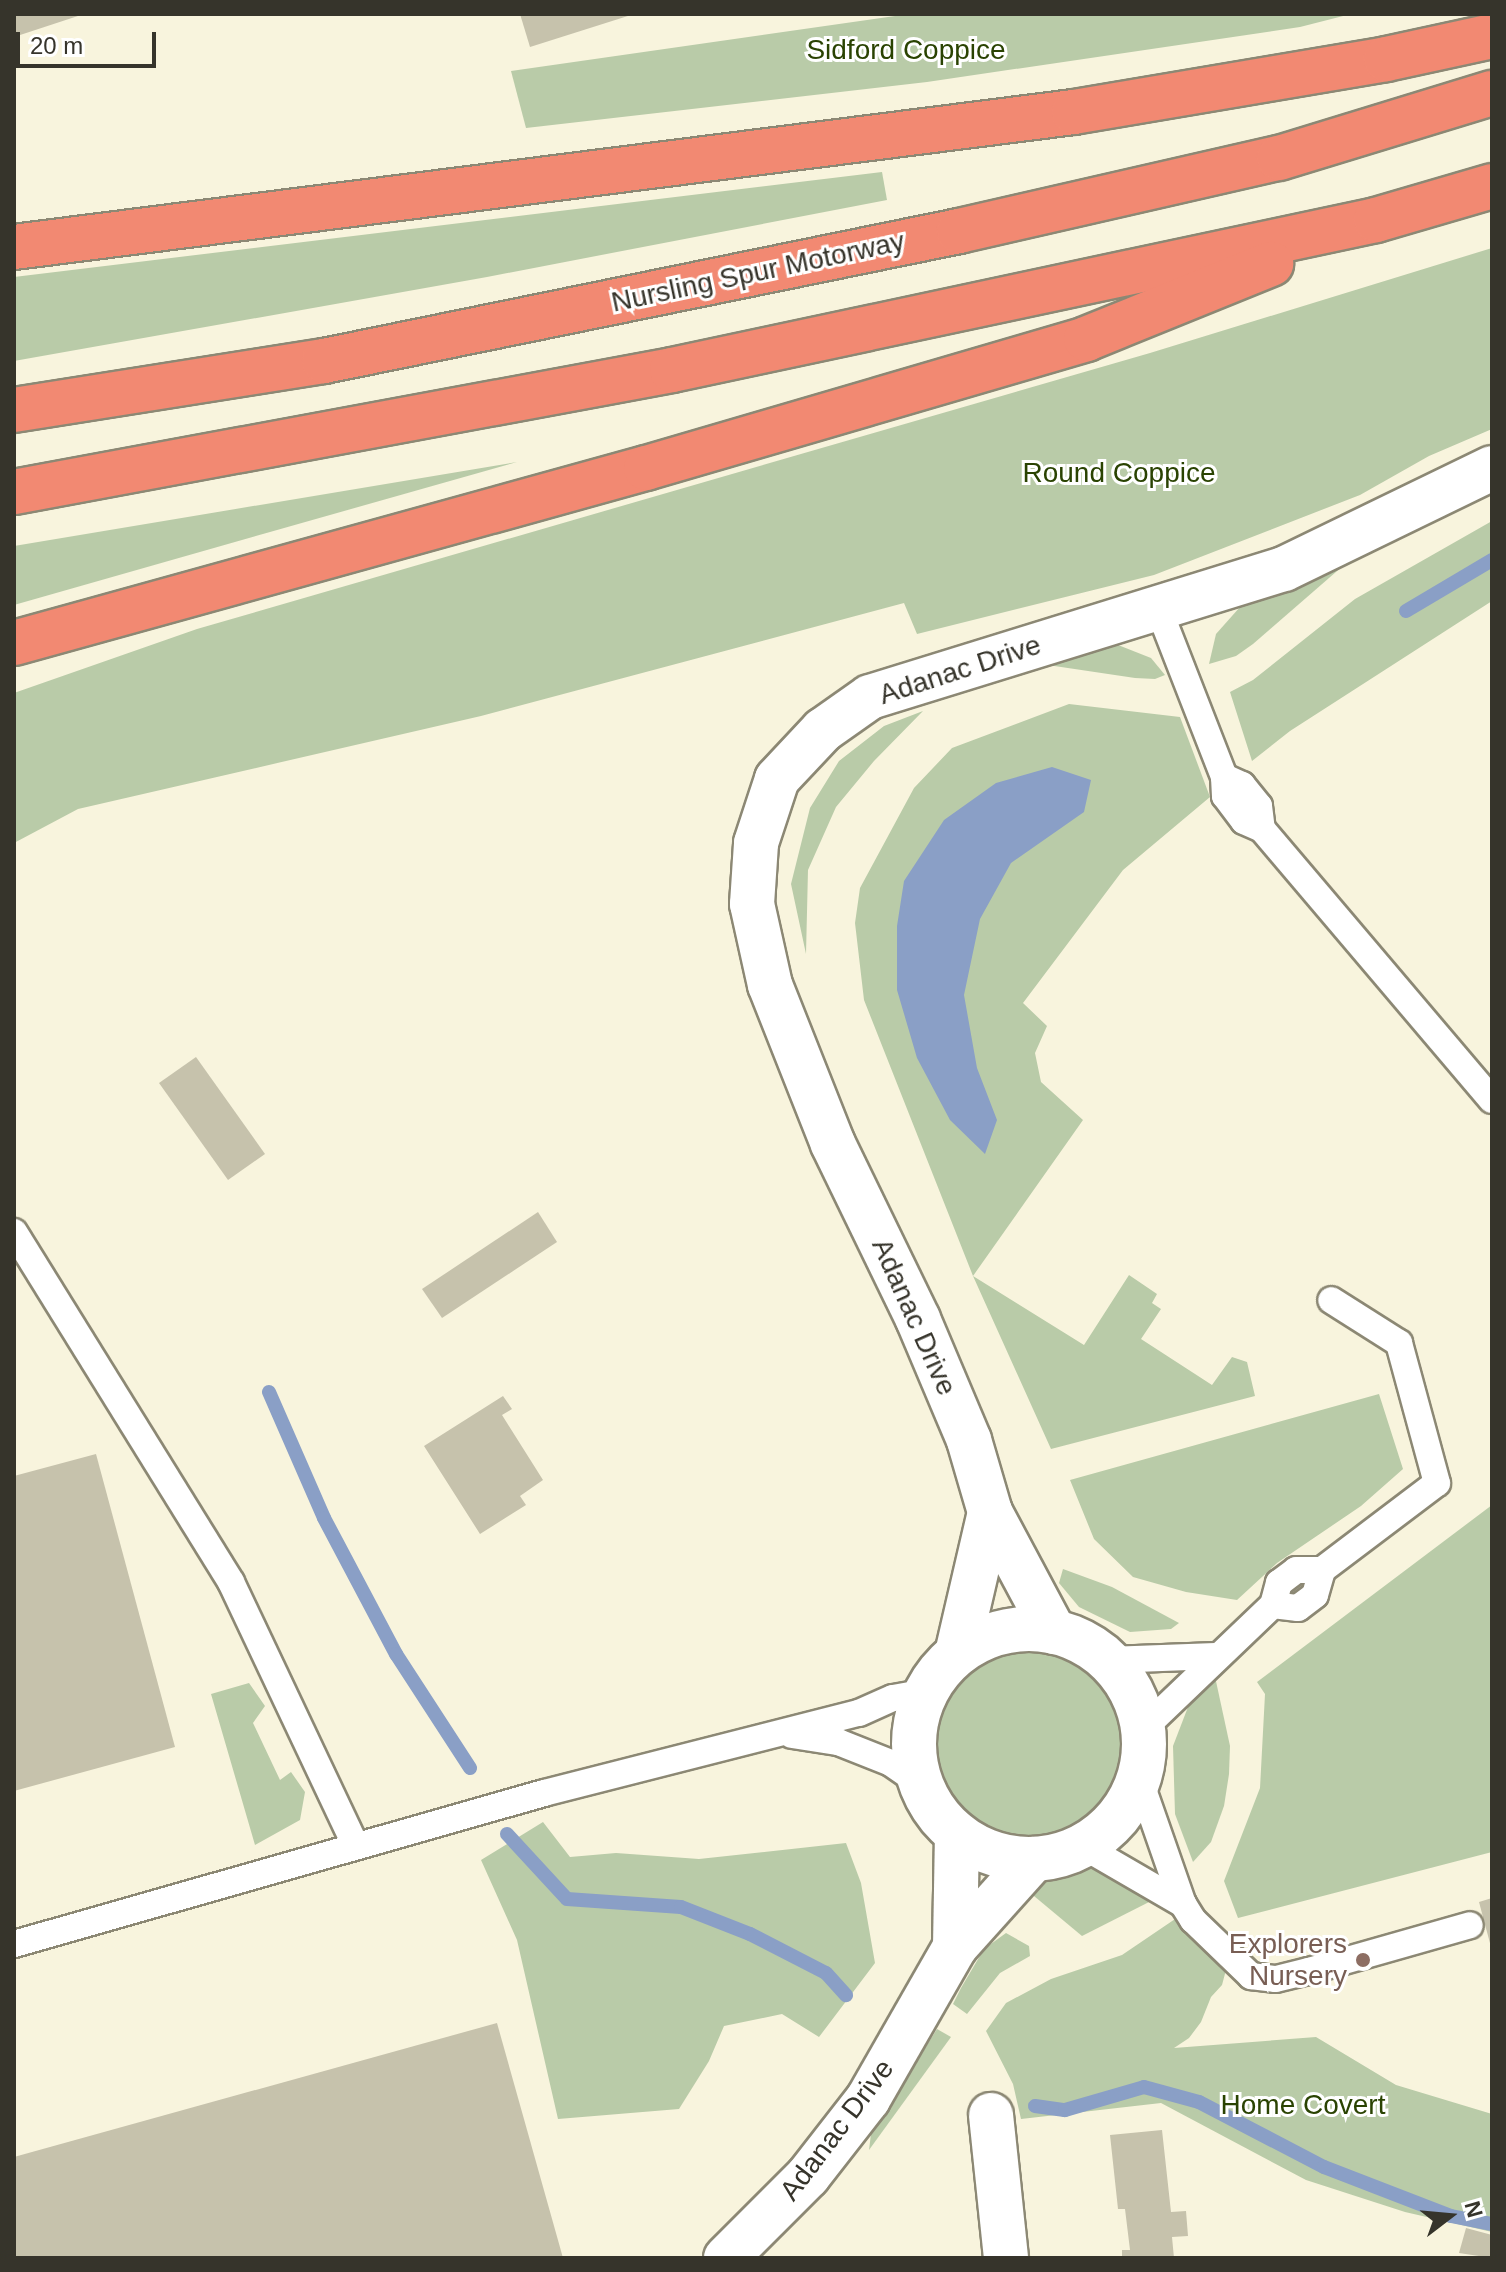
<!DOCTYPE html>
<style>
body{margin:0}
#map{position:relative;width:1506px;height:2272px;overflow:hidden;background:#f8f4dd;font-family:Helvetica,sans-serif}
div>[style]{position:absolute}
.green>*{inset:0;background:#b9cba8}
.round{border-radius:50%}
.water>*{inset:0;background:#8a9fc6}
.stream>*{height:14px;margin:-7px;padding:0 7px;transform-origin:7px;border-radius:7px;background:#8a9fc6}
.building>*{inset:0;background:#c6c2ac}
.roads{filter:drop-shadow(2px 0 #8c8874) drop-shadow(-2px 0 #8c8874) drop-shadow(0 2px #8c8874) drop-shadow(0 -2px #8c8874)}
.lane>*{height:26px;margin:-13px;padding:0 13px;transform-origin:13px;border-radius:13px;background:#fff}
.street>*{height:44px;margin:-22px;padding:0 22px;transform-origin:22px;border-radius:22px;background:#fff}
.street>.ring{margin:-22px;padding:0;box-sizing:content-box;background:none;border:44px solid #fff;border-radius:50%}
.highway>*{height:44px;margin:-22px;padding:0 22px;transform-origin:22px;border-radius:22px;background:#f28972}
.dots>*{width:22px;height:22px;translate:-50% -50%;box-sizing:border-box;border:4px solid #fff;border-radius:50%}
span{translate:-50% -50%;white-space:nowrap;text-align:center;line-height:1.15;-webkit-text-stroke:6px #fff;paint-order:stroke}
.park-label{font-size:28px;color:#2a4302}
.street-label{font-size:28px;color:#36342b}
.education-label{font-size:28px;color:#785e54}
.right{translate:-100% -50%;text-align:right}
.frame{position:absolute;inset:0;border:16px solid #36342b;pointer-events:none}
.north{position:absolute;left:1410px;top:2176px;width:80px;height:80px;-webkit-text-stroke:6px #fff;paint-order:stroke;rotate:74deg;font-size:22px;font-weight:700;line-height:32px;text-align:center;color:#36342b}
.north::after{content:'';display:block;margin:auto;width:28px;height:36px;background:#36342b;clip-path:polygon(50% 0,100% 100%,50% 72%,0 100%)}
.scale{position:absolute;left:16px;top:32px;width:140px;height:36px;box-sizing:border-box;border:4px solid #36342b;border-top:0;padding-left:10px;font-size:24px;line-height:28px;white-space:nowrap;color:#36342b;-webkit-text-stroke:6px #fff;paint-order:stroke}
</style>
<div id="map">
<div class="green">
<div style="clip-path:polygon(909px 14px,1351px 14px,1300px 27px,927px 82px,526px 128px,511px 71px)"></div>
<div style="clip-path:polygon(882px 172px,887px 200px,487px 277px,14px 361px,14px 277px)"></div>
<div style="clip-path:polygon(1492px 248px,1492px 429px,1429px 456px,1360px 495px,1154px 575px,917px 634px,904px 603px,481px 716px,78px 809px,14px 843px,14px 693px,197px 629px,1150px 353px)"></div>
<div style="clip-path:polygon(517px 462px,270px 532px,14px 605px,14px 546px)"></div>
<div style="clip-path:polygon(1492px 521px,1492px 601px,1290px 731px,1252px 761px,1230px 692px,1253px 680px,1355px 599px)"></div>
<div style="clip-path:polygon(1344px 565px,1253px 644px,1236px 656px,1209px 664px,1216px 634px,1240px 607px,1278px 589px)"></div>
<div style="clip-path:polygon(1113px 643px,1151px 658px,1165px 675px,1155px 679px,1135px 678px,1041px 664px)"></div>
<div style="clip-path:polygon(1069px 704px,1180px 717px,1210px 797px,1123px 870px,1023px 1003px,1047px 1026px,1035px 1053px,1041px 1082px,1083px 1120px,973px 1276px,1084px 1345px,1129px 1275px,1157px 1294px,1152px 1303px,1161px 1309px,1141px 1339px,1212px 1385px,1232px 1357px,1247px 1362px,1255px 1396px,1051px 1449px,973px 1276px,864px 1000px,855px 923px,860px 888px,914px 788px,952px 748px)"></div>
<div style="clip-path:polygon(923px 711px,874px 761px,836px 807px,808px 870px,806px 954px,791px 884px,810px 808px,839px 761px,884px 726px)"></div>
<div style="clip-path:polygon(1379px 1394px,1403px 1469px,1361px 1506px,1277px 1563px,1237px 1600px,1186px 1592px,1133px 1577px,1094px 1539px,1070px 1480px)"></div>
<div style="clip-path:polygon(1492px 1505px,1492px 1852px,1238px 1918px,1224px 1881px,1260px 1788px,1265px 1694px,1257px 1682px)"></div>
<div style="clip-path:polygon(1063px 1569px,1112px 1587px,1179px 1623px,1171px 1629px,1130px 1632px,1079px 1607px,1059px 1583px)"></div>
<div class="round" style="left:932px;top:1647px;width:192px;height:192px"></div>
<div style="clip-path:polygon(1214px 1672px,1230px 1746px,1229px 1774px,1224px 1806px,1211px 1842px,1193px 1862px,1175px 1814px,1173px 1746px,1188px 1707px)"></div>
<div style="clip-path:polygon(249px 1683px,265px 1706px,253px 1723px,280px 1780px,291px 1772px,305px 1792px,300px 1820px,255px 1845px,211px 1694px)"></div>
<div style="clip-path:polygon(543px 1822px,570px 1857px,616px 1853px,699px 1859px,846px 1843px,861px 1883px,875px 1963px,819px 2037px,782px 2014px,724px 2026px,709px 2061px,679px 2109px,558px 2119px,517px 1940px,481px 1860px)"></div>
<div style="clip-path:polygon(1070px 1867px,1091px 1867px,1155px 1899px,1082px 1936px,1028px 1891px)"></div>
<div style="clip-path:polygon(1181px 1915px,1226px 1970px,1222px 1985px,1211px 1997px,1201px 2022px,1189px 2038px,1174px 2048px,1316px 2037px,1396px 2085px,1492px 2114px,1492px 2232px,1405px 2212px,1306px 2180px,1161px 2103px,1021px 2119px,1013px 2084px,986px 2031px,1006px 2003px,1051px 1979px,1122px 1955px)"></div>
<div style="clip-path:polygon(1006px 1933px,1029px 1946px,1030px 1956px,1000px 1973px,967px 2014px,953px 2004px,961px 1988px,984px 1949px)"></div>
<div style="clip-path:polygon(937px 2029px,951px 2037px,869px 2150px,871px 2134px)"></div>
</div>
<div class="water">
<div style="clip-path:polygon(1052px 767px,1091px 780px,1084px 812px,1011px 863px,980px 919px,964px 995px,977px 1068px,997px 1120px,985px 1154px,950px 1120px,917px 1058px,897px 990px,897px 926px,904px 881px,944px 820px,996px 783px)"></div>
</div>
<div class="stream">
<div style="left:1406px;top:611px;width:100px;rotate:-30.7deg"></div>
<div style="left:269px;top:1392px;width:137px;rotate:66.4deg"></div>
<div style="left:324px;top:1518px;width:154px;rotate:62.1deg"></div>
<div style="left:396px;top:1654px;width:136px;rotate:57deg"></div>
<div style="left:507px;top:1834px;width:88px;rotate:47.3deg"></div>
<div style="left:567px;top:1899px;width:114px;rotate:4deg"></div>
<div style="left:681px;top:1907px;width:74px;rotate:21.4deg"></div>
<div style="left:750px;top:1934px;width:85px;rotate:27.2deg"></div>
<div style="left:826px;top:1973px;width:30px;rotate:48deg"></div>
<div style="left:1035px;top:2106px;width:30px;rotate:8deg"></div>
<div style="left:1065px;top:2110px;width:82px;rotate:-16.2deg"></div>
<div style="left:1144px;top:2087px;width:57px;rotate:15.3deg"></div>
<div style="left:1199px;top:2102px;width:141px;rotate:27.5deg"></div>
<div style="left:1324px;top:2167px;width:136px;rotate:21.1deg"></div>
<div style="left:1451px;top:2216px;width:42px;rotate:11deg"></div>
</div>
<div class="building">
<div style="clip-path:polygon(14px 14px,81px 14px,81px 15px,14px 37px)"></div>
<div style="clip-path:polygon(520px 14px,631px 14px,631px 15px,530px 47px)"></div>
<div style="clip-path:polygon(196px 1057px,265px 1154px,228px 1180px,159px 1083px)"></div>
<div style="clip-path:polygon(538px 1212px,557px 1242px,442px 1318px,422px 1289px)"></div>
<div style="clip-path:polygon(503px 1396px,512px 1409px,502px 1415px,543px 1480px,520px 1496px,526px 1505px,480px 1534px,424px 1446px)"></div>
<div style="clip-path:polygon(96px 1454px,175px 1747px,14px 1791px,14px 1476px)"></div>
<div style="clip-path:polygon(1492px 1898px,1492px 1947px,1491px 1947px,1479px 1902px)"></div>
<div style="clip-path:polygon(497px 2023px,563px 2258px,14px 2258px,14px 2157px)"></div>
<div style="clip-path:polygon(1162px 2130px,1171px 2212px,1186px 2211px,1188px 2236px,1172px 2237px,1174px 2258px,1122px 2258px,1122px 2250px,1130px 2250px,1125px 2209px,1118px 2209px,1110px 2135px)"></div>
<div style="clip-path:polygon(1466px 2228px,1492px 2235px,1492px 2258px,1459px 2253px)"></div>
</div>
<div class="roads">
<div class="lane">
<div style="left:1159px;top:610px;width:179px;rotate:68.7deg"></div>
<div style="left:1224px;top:777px;width:19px;rotate:87deg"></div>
<div style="left:1225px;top:796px;width:31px;rotate:53deg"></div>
<div style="left:1244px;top:821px;width:20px;rotate:24deg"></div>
<div style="left:1262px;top:829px;width:355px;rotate:49.7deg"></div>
<div style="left:1224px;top:777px;width:20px;rotate:24deg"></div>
<div style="left:1242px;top:785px;width:27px;rotate:51deg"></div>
<div style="left:1259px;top:806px;width:23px;rotate:83deg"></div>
<div style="left:14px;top:1232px;width:412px;rotate:58.2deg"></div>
<div style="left:231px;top:1582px;width:292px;rotate:64.7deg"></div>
<div style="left:1273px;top:1605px;width:25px;rotate:7deg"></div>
<div style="left:1298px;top:1608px;width:21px;rotate:-37deg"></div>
<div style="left:1315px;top:1595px;width:26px;rotate:-74deg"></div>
<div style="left:1322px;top:1570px;width:144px;rotate:-37.1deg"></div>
<div style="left:1437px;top:1483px;width:145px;rotate:-105.2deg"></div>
<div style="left:1399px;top:1343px;width:80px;rotate:-147.7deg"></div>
<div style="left:1108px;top:1660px;width:108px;rotate:-2.1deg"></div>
<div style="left:1142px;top:1730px;width:181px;rotate:-43.7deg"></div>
<div style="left:1273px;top:1605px;width:23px;rotate:-75deg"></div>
<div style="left:1279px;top:1583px;width:21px;rotate:-37deg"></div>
<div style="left:1296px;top:1570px;width:26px"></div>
<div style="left:792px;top:1735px;width:47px;rotate:8.7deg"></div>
<div style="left:838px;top:1742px;width:57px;rotate:21.6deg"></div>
<div style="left:891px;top:1763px;width:37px;rotate:35deg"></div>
<div style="left:1139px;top:1778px;width:133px;rotate:70.8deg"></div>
<div style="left:1183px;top:1904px;width:19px;rotate:58deg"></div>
<div style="left:1193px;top:1920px;width:81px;rotate:44deg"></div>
<div style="left:1251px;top:1976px;width:25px;rotate:7deg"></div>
<div style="left:1276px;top:1979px;width:34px;rotate:-14deg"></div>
<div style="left:1309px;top:1971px;width:167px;rotate:-15.9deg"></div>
<div style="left:1083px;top:1846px;width:116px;rotate:30.1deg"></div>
<div style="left:14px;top:1944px;width:551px;rotate:-15.9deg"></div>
<div style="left:544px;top:1793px;width:325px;rotate:-14.3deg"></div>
<div style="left:859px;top:1713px;width:37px;rotate:-24deg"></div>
<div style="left:893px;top:1698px;width:34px;rotate:-10deg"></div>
</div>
<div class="street">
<div class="ring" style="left:914px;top:1629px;width:186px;height:186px"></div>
<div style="left:1054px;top:1632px;width:136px;rotate:-118.1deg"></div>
<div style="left:990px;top:1512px;width:75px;rotate:-106.3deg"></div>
<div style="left:969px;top:1440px;width:131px;rotate:-112.9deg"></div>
<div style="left:918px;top:1319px;width:195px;rotate:-115.9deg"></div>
<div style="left:833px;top:1144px;width:171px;rotate:-111.6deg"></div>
<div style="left:770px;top:985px;width:83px;rotate:-102.5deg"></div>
<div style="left:752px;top:904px;width:61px;rotate:-86.2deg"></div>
<div style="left:756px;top:843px;width:67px;rotate:-71.8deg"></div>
<div style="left:777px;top:779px;width:67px;rotate:-46.8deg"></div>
<div style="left:823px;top:730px;width:57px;rotate:-35.1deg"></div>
<div style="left:870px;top:697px;width:433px;rotate:-17.2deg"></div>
<div style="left:1284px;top:569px;width:231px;rotate:-25.9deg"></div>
<div style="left:957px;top:1654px;width:146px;rotate:-76.9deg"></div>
<div style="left:955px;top:1947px;width:113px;rotate:-89deg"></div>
<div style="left:991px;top:2115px;width:144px;rotate:84deg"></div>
<div style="left:726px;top:2258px;width:116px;rotate:-45deg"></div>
<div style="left:808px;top:2176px;width:98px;rotate:-52.1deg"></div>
<div style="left:868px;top:2099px;width:175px;rotate:-60.2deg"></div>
<div style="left:955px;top:1947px;width:118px;rotate:-48.1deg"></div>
</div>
<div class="highway">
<div style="left:14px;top:247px;width:1069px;rotate:-7.26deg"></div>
<div style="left:1074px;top:112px;width:316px;rotate:-9.6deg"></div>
<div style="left:1386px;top:59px;width:108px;rotate:-12.2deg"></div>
<div style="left:14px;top:410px;width:314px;rotate:-9deg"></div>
<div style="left:324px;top:361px;width:648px;rotate:-11.57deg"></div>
<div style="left:959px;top:231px;width:328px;rotate:-12.9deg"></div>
<div style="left:1279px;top:158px;width:223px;rotate:-17deg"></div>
<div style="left:14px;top:492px;width:669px;rotate:-10.5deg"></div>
<div style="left:672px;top:370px;width:720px;rotate:-12.03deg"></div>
<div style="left:1376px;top:220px;width:121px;rotate:-16.3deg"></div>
<div style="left:14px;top:643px;width:656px;rotate:-15.48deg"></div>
<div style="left:646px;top:468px;width:459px;rotate:-16.3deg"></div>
<div style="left:1086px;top:339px;width:200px;rotate:-22.1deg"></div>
</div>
</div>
<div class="dots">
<div style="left:1363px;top:1960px;background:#8d6e63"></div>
</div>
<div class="park-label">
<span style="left:906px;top:50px">Sidford Coppice</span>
<span style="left:1119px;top:473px">Round Coppice</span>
<span style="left:1303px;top:2105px">Home Covert</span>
</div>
<div class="street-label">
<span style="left:758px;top:272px;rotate:-12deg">Nursling Spur Motorway</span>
<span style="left:960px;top:670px;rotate:-18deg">Adanac Drive</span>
<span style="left:914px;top:1317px;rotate:66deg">Adanac Drive</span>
<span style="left:837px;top:2130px;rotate:-53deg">Adanac Drive</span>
</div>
<div class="education-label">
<span class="right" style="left:1347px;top:1960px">Explorers<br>Nursery</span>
</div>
<div class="frame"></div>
<div class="north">N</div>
<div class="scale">20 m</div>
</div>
